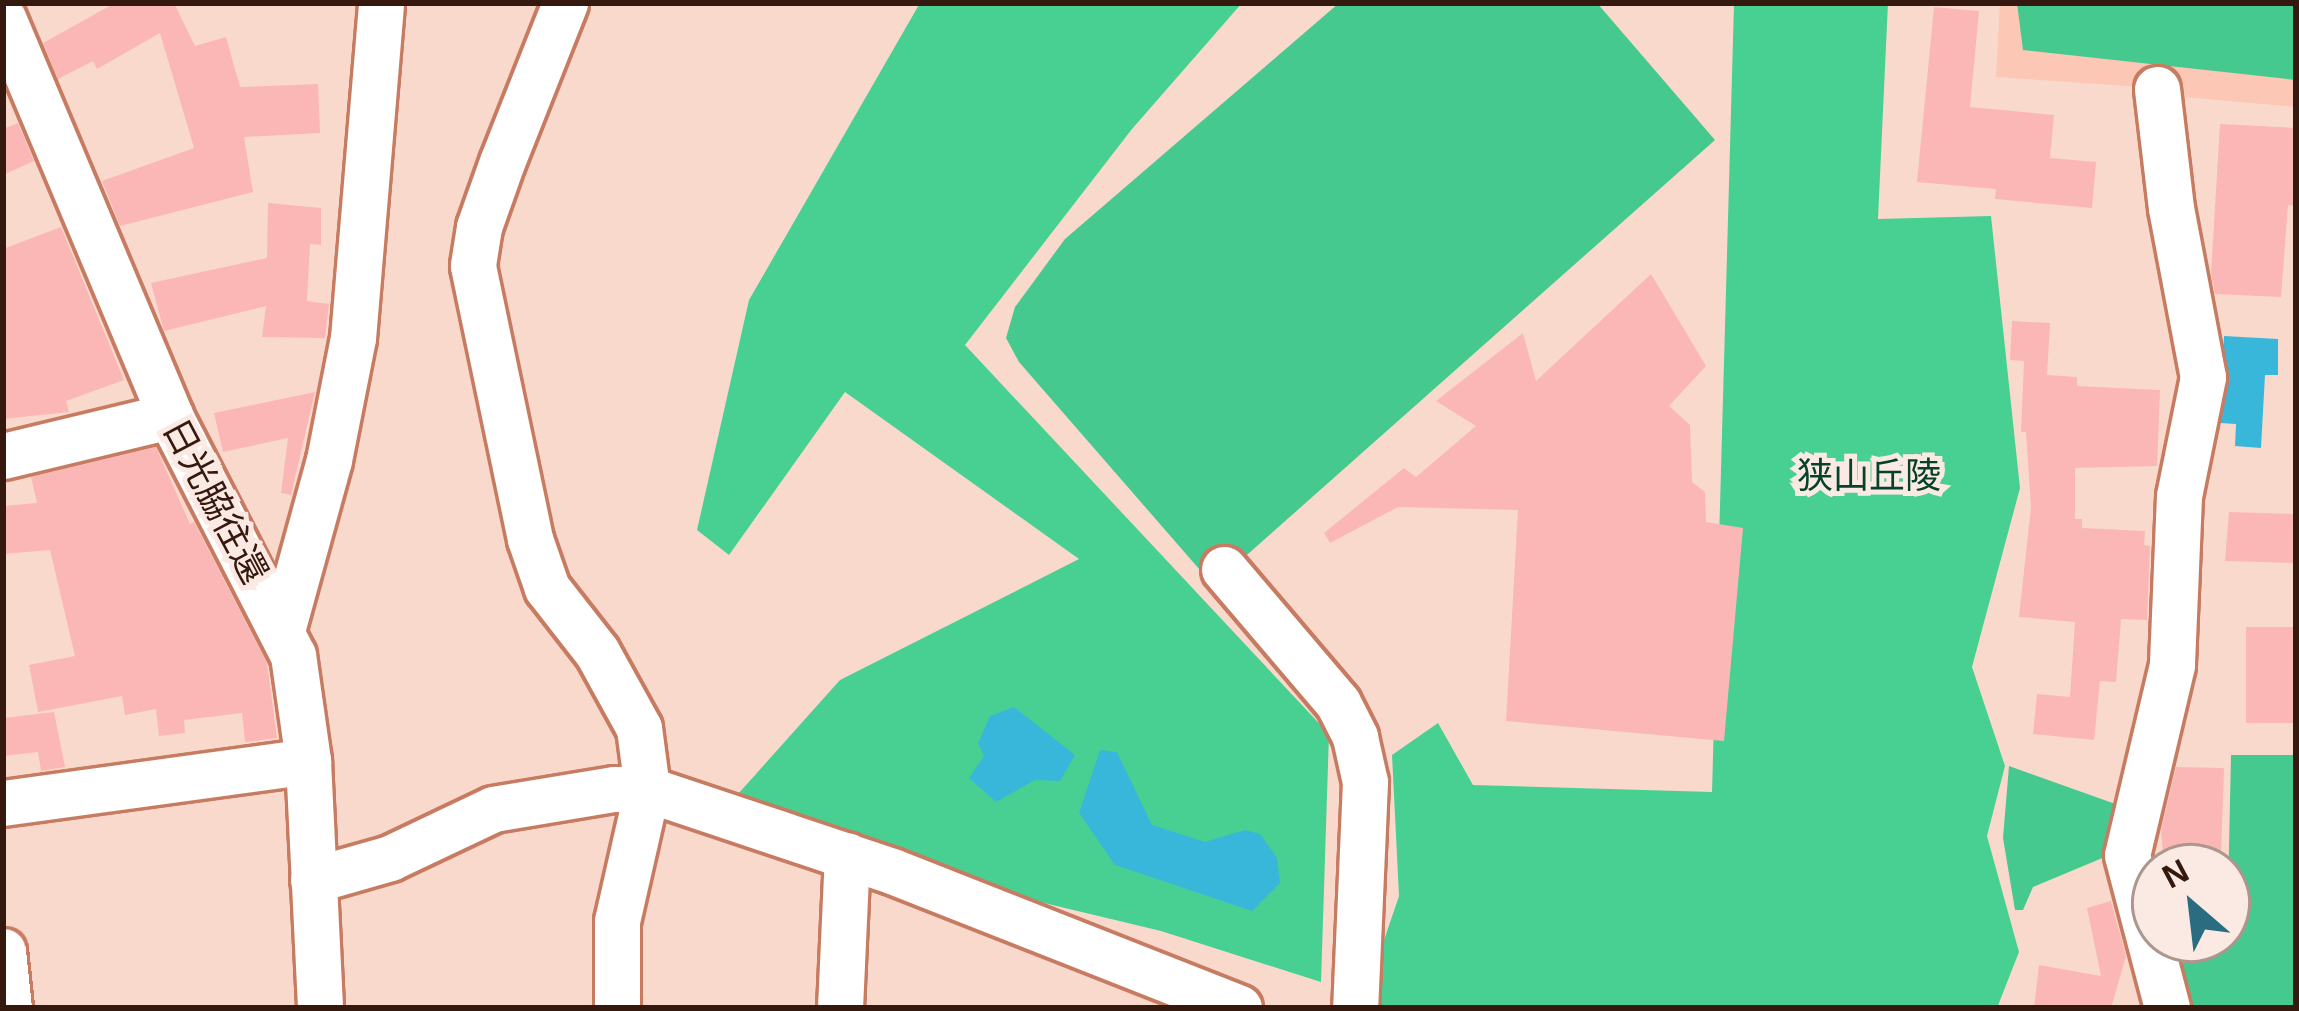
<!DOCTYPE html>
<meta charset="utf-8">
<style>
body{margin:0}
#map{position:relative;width:2299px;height:1011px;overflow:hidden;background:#fad9cd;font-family:Arial,"Noto Sans JP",sans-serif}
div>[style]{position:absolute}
.built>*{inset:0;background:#fcc7b4}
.green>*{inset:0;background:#45c98e}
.forest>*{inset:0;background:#48d093}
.water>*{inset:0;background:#38b7da}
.building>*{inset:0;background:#fbb7b5}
.roads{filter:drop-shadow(3px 0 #c77c62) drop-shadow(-3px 0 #c77c62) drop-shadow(0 3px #c77c62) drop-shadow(0 -3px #c77c62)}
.minor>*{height:45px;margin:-22.5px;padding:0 22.5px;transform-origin:22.5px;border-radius:22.5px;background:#fff}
span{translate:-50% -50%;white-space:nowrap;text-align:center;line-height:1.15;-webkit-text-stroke:10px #fbeae4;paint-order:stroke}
.park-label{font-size:36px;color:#064129}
.street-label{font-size:36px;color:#35180e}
.frame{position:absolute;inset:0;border:6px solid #35180e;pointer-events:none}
.north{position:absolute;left:2131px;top:843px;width:120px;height:120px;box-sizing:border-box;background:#fbeae4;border:3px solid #ac968e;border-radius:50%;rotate:332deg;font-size:33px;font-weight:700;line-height:48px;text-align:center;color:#35180e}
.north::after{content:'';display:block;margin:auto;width:42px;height:54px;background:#2b6d80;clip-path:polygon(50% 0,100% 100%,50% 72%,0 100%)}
</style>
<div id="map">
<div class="built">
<div style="clip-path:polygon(2000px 3px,2296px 3px,2296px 107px,2183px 97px,2172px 89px,1996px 77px)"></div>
</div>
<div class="green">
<div style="clip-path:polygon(1339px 3px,1597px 3px,1715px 140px,1213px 585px,1019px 362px,1006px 338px,1015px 307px,1065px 239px)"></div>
<div style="clip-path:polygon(2017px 3px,2296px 3px,2296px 80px,2023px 50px)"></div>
<div style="clip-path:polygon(2231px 755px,2296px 755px,2296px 1008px,2190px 1008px,2172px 939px,2227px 939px)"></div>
<div style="clip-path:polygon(2009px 766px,2121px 806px,2112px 854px,2033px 887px,2023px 910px,2015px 910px,2003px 838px)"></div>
</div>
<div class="forest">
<div style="clip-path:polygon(920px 3px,1242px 3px,1132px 129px,965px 345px,1329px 734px,1321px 982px,1161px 931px,986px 889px,738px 794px,840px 680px,1079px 559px,845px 392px,729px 555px,697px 530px,749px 300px)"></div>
<div style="clip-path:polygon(1734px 3px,1888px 3px,1878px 219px,1991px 216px,2020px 488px,1972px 667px,2005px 766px,1987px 836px,2019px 952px,1997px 1008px,1361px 1008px,1399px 896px,1392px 755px,1438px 723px,1473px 785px,1712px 792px)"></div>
</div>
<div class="water">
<div style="clip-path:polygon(2224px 336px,2278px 339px,2278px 375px,2265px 375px,2261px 448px,2235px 446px,2236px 424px,2220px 423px)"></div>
<div style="clip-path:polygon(1014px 707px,1075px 755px,1060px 781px,1035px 780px,996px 802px,969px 778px,984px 756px,978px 743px,990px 716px)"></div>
<div style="clip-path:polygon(1100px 750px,1117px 752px,1152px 825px,1205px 842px,1245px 830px,1260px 834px,1277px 858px,1280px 883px,1252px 911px,1115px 865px,1079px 813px)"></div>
</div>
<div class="building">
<div style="clip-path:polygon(115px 3px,174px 3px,195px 46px,226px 37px,240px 87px,318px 84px,320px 133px,244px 137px,253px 192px,120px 226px,102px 181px,194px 148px,160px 33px,97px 69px,93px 61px,58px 79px,43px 43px)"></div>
<div style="clip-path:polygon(1934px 7px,1979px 11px,1970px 107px,2054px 115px,2050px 158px,2096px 162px,2092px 208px,1995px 199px,1996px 189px,1917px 182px)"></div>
<div style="clip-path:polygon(18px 123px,34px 161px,3px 175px,3px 129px)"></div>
<div style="clip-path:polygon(2220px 124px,2296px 128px,2296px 206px,2288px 205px,2281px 297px,2215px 294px,2211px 274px)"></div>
<div style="clip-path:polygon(268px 203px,321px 208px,321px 245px,310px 244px,307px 301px,329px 304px,325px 338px,262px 337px,266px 306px,164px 331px,151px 283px,267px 258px)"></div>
<div style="clip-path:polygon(61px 227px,124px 380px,66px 401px,69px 412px,3px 419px,3px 249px)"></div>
<div style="clip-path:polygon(1651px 274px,1706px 366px,1669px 406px,1690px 425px,1692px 482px,1705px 492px,1706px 522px,1743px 528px,1724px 741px,1506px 721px,1518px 510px,1398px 507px,1330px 543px,1324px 533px,1404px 468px,1416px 477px,1476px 426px,1436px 401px,1523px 333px,1536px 381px)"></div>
<div style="clip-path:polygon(2012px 321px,2050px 323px,2047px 375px,2077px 377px,2077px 386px,2160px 390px,2157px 466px,2075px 468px,2075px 519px,2082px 519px,2082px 528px,2145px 531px,2144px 545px,2150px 546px,2147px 620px,2121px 619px,2116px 682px,2100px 681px,2094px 740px,2033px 734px,2037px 694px,2070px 697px,2075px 622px,2019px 617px,2031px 507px,2026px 432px,2021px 432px,2024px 361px,2010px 360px)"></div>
<div style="clip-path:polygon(315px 392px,291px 495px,281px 493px,288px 438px,223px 452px,214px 413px)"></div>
<div style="clip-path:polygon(156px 447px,190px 524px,194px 522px,267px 663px,277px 738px,245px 742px,242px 713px,184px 720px,185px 733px,159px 736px,156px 709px,125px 715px,122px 696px,38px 712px,29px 665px,75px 656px,50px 550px,3px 554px,3px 506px,37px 503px,31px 477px)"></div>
<div style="clip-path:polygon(2229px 512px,2296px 514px,2296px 563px,2225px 561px)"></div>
<div style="clip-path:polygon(2246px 627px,2296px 627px,2296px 723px,2246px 723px)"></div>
<div style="clip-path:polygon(54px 712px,65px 767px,41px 771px,38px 752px,3px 756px,3px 718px)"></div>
<div style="clip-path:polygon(2176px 767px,2224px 768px,2221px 854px,2163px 852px,2161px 830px)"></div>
<div style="clip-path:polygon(2111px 901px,2126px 956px,2111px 1008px,2034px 1008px,2039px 965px,2101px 976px,2087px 908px)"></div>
</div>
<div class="roads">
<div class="minor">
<div style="left:565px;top:3px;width:171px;rotate:111.6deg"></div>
<div style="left:502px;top:162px;width:69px;rotate:109.5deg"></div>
<div style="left:479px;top:227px;width:39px;rotate:99deg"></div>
<div style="left:473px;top:266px;width:279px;rotate:78.2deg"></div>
<div style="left:530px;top:539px;width:52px;rotate:70.9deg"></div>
<div style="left:547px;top:588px;width:81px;rotate:52deg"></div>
<div style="left:597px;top:652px;width:87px;rotate:61.1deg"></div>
<div style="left:639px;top:728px;width:62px;rotate:82.5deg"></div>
<div style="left:647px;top:789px;width:135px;rotate:102.8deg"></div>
<div style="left:617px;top:921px;width:87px;rotate:90deg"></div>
<div style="left:3px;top:18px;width:432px;rotate:67.2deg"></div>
<div style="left:170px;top:416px;width:269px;rotate:62.8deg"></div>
<div style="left:293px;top:655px;width:107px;rotate:81.9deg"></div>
<div style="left:308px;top:761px;width:247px;rotate:87.2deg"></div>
<div style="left:2157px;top:89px;width:120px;rotate:83.3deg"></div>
<div style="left:2171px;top:208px;width:172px;rotate:79.3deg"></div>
<div style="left:2203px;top:377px;width:121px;rotate:101.4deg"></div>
<div style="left:2179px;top:496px;width:169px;rotate:92.4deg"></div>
<div style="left:2172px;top:665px;width:195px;rotate:103.3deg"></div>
<div style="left:2127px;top:855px;width:158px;rotate:75.3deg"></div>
<div style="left:3px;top:456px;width:172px;rotate:-13.5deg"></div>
<div style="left:1224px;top:569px;width:176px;rotate:49.6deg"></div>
<div style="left:1338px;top:703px;width:38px;rotate:63deg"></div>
<div style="left:1355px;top:737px;width:46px;rotate:77.5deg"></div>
<div style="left:1365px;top:782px;width:226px;rotate:92.5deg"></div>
<div style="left:283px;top:627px;width:173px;rotate:-74.6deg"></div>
<div style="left:329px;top:460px;width:124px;rotate:-78.9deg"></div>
<div style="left:353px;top:338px;width:336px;rotate:-85.2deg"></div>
<div style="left:3px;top:803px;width:308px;rotate:-7.8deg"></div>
<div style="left:313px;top:880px;width:80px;rotate:-15.9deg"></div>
<div style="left:390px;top:858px;width:114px;rotate:-25.4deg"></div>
<div style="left:493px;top:809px;width:123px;rotate:-9.4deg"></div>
<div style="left:614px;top:789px;width:33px"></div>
<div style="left:647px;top:789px;width:258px;rotate:18.5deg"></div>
<div style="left:892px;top:871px;width:373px;rotate:21.5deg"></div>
<div style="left:3px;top:951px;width:57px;rotate:84deg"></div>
<div style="left:840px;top:1008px;width:153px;rotate:-87.4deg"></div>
</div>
</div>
<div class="park-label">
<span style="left:1869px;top:476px">狭山丘陵</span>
</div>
<div class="street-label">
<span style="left:215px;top:501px;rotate:62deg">日光脇往還</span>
</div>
<div class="frame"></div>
<div class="north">N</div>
</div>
